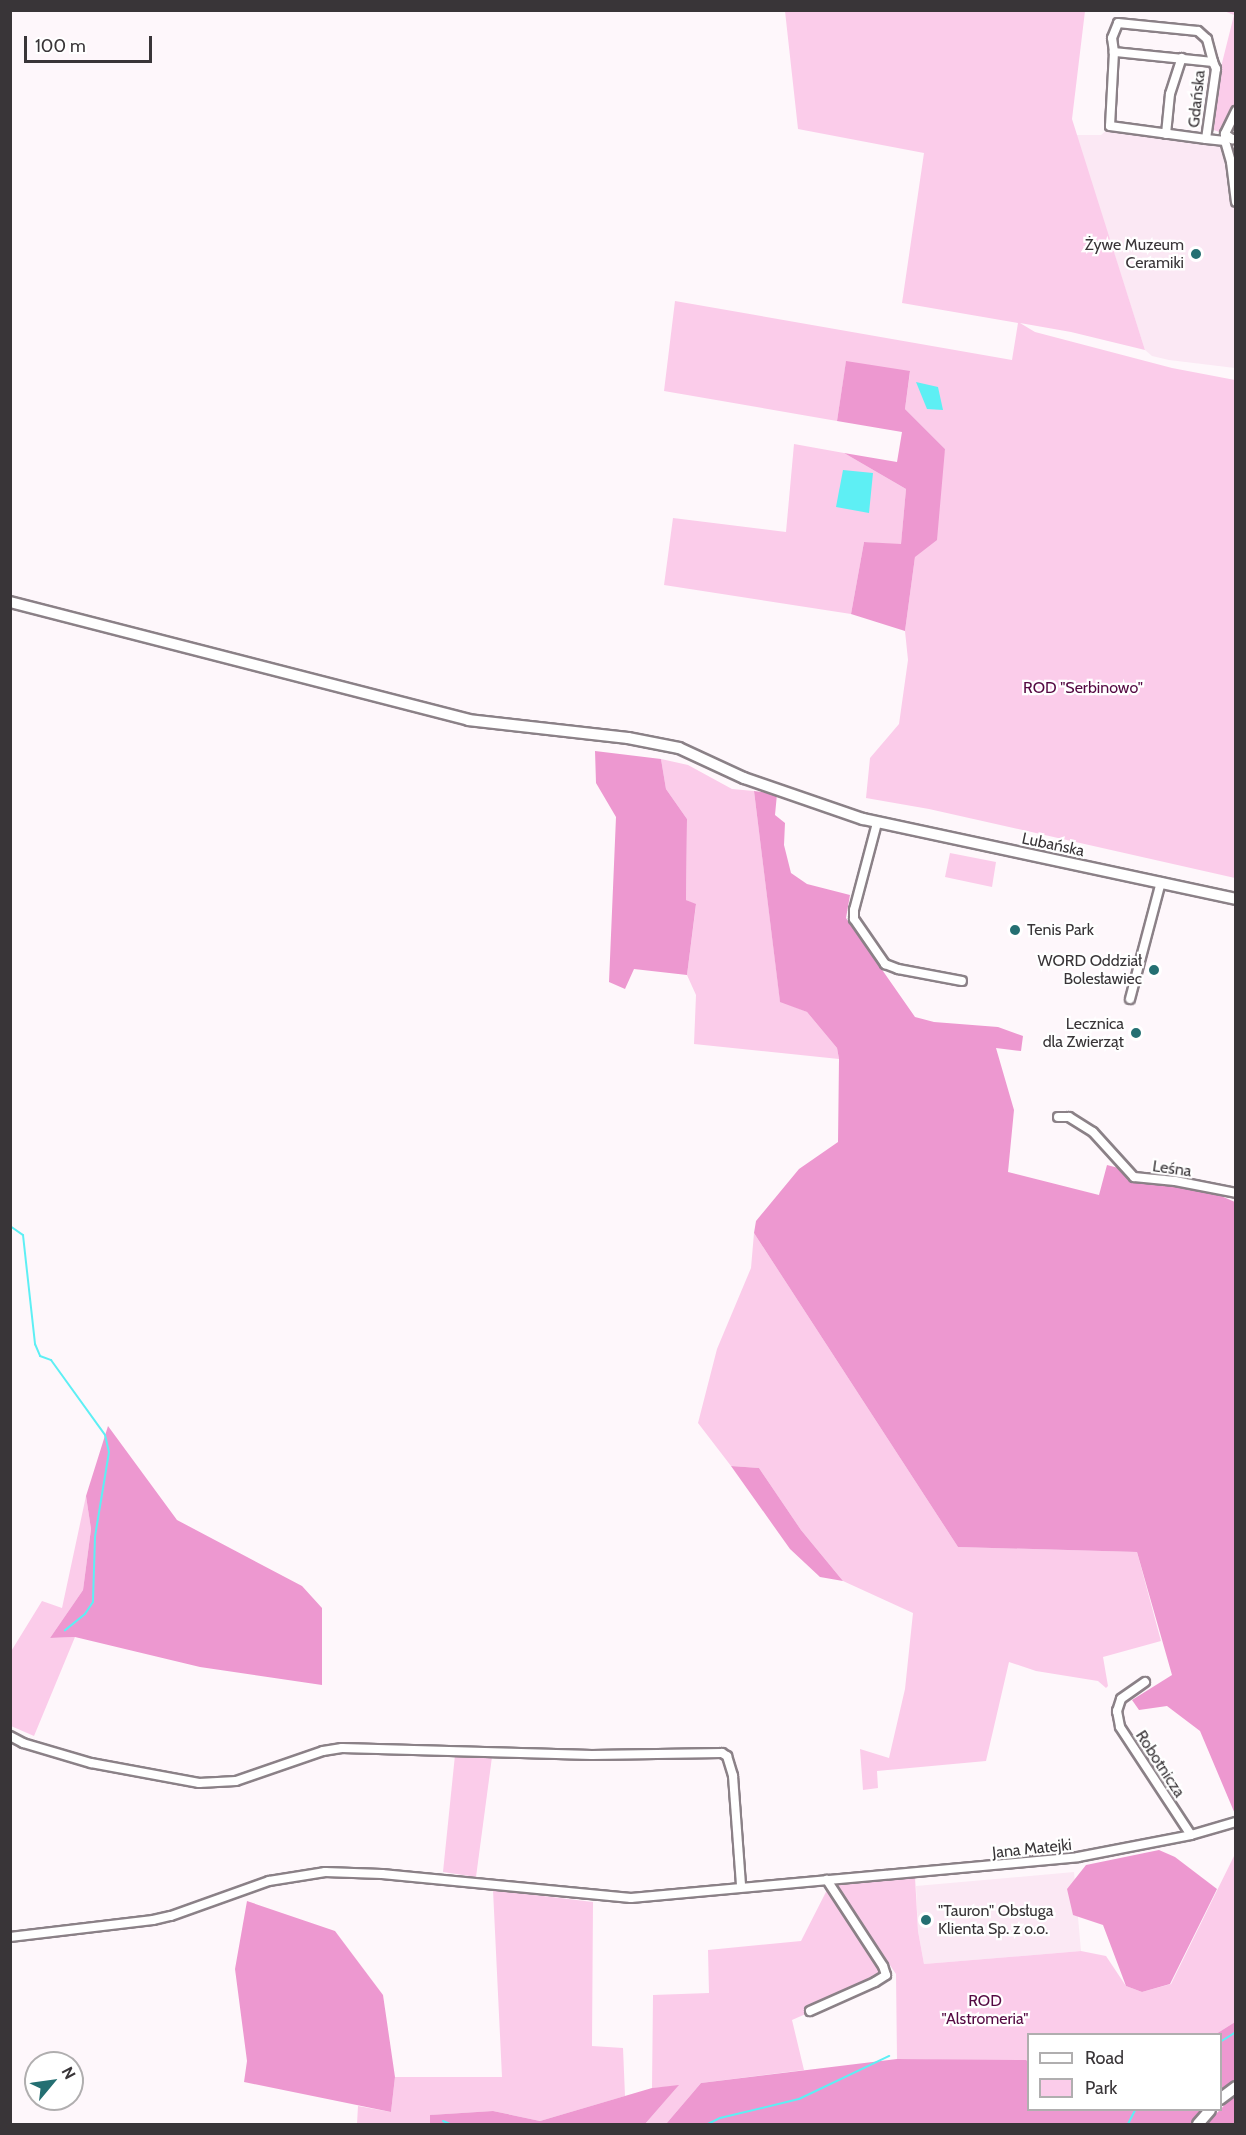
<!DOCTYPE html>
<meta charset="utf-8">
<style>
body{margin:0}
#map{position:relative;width:1246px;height:2135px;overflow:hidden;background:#fef7fb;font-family:Cabin,sans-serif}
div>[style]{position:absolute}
.built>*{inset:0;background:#fbe8f4}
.green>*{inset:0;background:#fbccea}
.forest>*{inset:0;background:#ed98d0}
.water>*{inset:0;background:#5eeff4}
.stream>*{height:2px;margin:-1px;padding:0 1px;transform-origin:1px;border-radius:1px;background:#5eeff4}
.roads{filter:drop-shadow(2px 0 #8b8187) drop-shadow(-2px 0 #8b8187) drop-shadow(0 2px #8b8187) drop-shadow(0 -2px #8b8187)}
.street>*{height:8px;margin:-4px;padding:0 4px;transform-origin:4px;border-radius:4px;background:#fff}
.secondary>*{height:10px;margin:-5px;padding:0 5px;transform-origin:5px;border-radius:5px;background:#fff}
.dots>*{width:16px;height:16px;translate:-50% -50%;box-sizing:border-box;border:3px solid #fff;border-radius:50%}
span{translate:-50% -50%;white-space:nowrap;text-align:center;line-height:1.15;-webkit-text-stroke:4.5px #fff;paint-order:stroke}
.street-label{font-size:16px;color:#393538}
.poi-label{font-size:16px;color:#393538}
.right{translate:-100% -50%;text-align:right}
.left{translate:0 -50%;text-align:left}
.park-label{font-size:16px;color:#550a43}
.frame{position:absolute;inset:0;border:12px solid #393538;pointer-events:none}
.legend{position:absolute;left:1027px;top:2033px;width:195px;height:78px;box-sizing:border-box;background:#fff;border:2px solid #b0aeaf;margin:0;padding:8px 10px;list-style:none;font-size:18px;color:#393538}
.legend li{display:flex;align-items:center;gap:12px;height:30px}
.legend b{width:30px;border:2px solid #b0aeaf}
.north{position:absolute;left:24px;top:2051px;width:60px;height:60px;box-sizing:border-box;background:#fff;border:2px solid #b0aeaf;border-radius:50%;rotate:61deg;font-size:16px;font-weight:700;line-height:24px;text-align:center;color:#393538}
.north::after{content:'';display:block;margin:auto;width:21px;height:27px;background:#246f72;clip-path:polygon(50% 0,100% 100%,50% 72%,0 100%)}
.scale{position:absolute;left:24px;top:36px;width:128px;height:27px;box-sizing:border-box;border:3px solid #393538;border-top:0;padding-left:8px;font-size:18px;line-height:21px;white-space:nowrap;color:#393538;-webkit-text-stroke:4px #fff;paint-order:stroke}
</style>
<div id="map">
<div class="built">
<div style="clip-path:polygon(1108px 129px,1225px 141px,1227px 151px,1235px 152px,1235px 368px,1169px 360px,1152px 356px,1145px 350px,1076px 135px,1101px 135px)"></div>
<div style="clip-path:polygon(1074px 1872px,1081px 1951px,924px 1964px,918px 1931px,916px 1886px)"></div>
</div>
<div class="green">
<div style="clip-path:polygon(785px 11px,1085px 11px,1072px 119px,1145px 350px,1071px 332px,1020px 323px,1035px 332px,1172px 368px,1235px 380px,1235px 878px,929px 809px,866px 798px,870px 758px,899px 724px,908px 660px,905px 631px,915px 557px,945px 449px,905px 409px,910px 372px,846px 362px,837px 421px,664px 391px,675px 301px,1012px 360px,1018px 323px,902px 303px,924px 153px,798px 129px)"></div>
<div style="clip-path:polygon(1224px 11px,1235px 11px,1235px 111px,1225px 134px,1211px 129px,1217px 83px,1234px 15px)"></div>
<div style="clip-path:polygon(794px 444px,844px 453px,906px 489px,901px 545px,864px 542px,851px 614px,664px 585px,673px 518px,786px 532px)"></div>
<div style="clip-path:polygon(661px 759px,688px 765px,732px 789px,754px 791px,780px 1001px,807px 1012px,837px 1048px,839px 1059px,694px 1044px,696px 995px,687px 975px,696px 905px,686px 900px,687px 819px,666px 789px)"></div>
<div style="clip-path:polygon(950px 853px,996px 862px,992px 887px,945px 877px)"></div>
<div style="clip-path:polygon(754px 1233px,958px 1547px,1137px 1552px,1161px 1641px,1103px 1657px,1108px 1686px,1106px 1688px,1098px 1681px,1036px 1671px,1009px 1662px,986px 1761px,877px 1771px,878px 1788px,863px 1790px,860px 1749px,889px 1758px,905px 1689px,913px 1613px,843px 1581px,801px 1530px,759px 1468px,731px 1466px,698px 1423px,717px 1349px,751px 1268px)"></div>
<div style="clip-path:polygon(86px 1496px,91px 1529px,83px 1590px,50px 1638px,75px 1637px,34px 1736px,11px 1726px,10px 1653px,42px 1601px,62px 1608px)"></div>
<div style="clip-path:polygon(455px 1755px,492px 1757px,476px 1877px,443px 1872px)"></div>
<div style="clip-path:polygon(1235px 1854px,1235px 2022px,1216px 2034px,1028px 2034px,1028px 2062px,897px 2059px,896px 1974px,834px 1884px,915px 1877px,918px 1931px,924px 1964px,1081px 1951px,1106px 1956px,1126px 1986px,1142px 1992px,1171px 1984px)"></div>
<div style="clip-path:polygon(829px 1886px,890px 1977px,792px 2020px,804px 2070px,701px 2083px,666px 2124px,645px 2124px,678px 2086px,652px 2088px,653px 1995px,709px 1993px,708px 1950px,801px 1941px)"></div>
<div style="clip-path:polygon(493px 1890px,593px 1902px,592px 2046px,623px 2048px,625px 2096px,540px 2121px,493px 2111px,431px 2115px,430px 2124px,357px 2124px,358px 2106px,391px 2112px,395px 2077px,502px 2077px)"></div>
</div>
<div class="forest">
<div style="clip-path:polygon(846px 361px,910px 371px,905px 409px,945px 449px,937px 540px,915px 557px,905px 631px,851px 614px,864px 542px,901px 544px,906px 489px,844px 453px,897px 462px,902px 432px,837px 421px)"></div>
<div style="clip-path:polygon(595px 751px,661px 759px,666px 789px,687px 819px,686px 900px,696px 904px,687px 975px,634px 969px,625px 989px,609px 982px,616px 817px,596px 783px)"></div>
<div style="clip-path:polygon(754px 791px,777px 794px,775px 815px,785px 823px,784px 845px,791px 873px,807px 884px,850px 895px,846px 918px,915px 1017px,934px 1022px,998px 1027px,1023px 1036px,1021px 1051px,996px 1048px,1014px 1110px,1008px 1172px,1099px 1195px,1107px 1165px,1214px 1193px,1235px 1202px,1235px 1814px,1200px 1731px,1167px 1706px,1139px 1710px,1132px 1700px,1172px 1675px,1137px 1552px,958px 1547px,754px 1233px,756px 1221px,799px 1169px,838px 1142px,839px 1059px,837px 1048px,807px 1012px,780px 1002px)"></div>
<div style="clip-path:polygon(108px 1426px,177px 1520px,302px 1586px,322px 1608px,322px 1685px,200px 1667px,75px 1637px,50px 1638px,83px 1590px,91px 1529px,86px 1496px)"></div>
<div style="clip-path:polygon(731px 1466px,759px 1468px,801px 1530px,843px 1581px,820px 1577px,790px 1549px)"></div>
<div style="clip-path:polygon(1159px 1850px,1175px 1857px,1217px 1889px,1170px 1984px,1142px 1992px,1126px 1986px,1103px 1925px,1073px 1915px,1067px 1889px,1086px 1865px)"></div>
<div style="clip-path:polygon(247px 1901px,335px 1931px,383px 1995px,395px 2077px,391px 2112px,244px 2082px,247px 2061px,235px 1969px)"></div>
<div style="clip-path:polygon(1235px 2022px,1235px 2079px,1221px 2091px,1220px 2034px,1216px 2034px)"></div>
<div style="clip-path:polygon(897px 2059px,1026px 2060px,1028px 2062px,1028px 2110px,1203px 2110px,1192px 2124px,666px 2124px,701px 2083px)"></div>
<div style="clip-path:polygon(679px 2085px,645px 2124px,430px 2124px,430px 2115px,493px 2111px,540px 2121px,652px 2088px)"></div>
<div style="clip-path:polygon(1235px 2093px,1235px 2124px,1205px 2124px,1220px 2110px)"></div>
</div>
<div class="water">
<div style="clip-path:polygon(916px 382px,938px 387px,943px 410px,927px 409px)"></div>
<div style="clip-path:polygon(843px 470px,873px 473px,869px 513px,836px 507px)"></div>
</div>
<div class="stream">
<div style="left:10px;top:1226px;width:16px;rotate:35deg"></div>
<div style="left:23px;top:1235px;width:110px;rotate:83.7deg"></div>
<div style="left:35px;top:1344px;width:13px;rotate:67deg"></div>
<div style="left:40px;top:1356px;width:12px;rotate:20deg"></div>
<div style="left:51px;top:1360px;width:92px;rotate:54.2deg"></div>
<div style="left:105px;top:1435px;width:17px;rotate:77deg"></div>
<div style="left:109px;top:1452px;width:86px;rotate:99.4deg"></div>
<div style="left:95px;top:1537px;width:65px;rotate:91.8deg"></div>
<div style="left:93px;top:1602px;width:14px;rotate:124deg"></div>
<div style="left:85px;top:1614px;width:26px;rotate:141deg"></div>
<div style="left:1220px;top:2042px;width:19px;rotate:-32deg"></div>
<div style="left:443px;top:2121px;width:8px;rotate:23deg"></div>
<div style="left:708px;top:2124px;width:13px;rotate:-27deg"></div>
<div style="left:720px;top:2118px;width:81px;rotate:-13.5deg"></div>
<div style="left:799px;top:2099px;width:100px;rotate:-25.5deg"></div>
<div style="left:1128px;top:2124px;width:16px;rotate:-63deg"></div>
</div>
<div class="roads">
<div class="street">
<div style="left:1114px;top:52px;width:14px;rotate:-98deg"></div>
<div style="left:1112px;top:38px;width:16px;rotate:-68deg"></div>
<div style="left:1118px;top:23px;width:80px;rotate:5.7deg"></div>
<div style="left:1198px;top:31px;width:12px;rotate:42deg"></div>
<div style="left:1207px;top:39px;width:24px;rotate:75deg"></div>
<div style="left:1236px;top:111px;width:25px;rotate:116deg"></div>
<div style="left:1225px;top:134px;width:7px;rotate:90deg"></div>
<div style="left:1225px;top:141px;width:22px;rotate:74deg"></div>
<div style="left:1231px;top:162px;width:40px;rotate:82.9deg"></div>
<div style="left:1166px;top:134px;width:40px;rotate:-84.3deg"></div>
<div style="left:1170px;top:94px;width:38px;rotate:-72deg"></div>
<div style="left:1225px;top:134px;width:9px;rotate:36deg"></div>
<div style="left:1232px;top:139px;width:4px"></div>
<div style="left:1206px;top:139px;width:71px;rotate:-81.9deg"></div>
<div style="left:1216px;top:69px;width:8px;rotate:-113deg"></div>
<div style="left:1213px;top:62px;width:100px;rotate:-174.2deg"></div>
<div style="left:1114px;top:52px;width:74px;rotate:93.1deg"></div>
<div style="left:1110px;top:126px;width:97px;rotate:7.7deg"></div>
<div style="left:1206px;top:139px;width:19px;rotate:6deg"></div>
<div style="left:877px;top:823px;width:90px;rotate:104.8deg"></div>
<div style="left:854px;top:910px;width:9px;rotate:90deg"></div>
<div style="left:854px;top:919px;width:55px;rotate:55.4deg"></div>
<div style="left:885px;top:964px;width:14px;rotate:21deg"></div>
<div style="left:898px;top:969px;width:65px;rotate:10.6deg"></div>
<div style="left:1130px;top:999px;width:121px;rotate:-75.2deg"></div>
<div style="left:1058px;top:1117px;width:11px"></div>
<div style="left:1069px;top:1117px;width:28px;rotate:32deg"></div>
<div style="left:1093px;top:1132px;width:61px;rotate:47.7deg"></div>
<div style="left:1134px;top:1177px;width:41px;rotate:5.6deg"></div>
<div style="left:1175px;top:1181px;width:62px;rotate:11.1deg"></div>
<div style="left:1145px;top:1682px;width:29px;rotate:145deg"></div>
<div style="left:1121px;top:1699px;width:13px;rotate:108deg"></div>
<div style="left:1117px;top:1711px;width:16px;rotate:79deg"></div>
<div style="left:1120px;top:1727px;width:129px;rotate:56.7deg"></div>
<div style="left:10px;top:1736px;width:15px;rotate:28deg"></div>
<div style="left:23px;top:1743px;width:71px;rotate:16.4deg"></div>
<div style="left:91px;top:1763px;width:110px;rotate:10.5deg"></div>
<div style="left:199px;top:1783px;width:37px;rotate:-3deg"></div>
<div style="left:236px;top:1781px;width:92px;rotate:-19deg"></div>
<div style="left:323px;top:1751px;width:19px;rotate:-9deg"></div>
<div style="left:342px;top:1748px;width:250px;rotate:1.6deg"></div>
<div style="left:592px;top:1755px;width:130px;rotate:-0.9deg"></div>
<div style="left:722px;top:1753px;width:6px;rotate:31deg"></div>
<div style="left:727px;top:1756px;width:21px;rotate:73deg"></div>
<div style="left:733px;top:1776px;width:110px;rotate:85.8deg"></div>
<div style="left:10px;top:1937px;width:144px;rotate:-6.8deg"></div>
<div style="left:153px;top:1920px;width:18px;rotate:-13deg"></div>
<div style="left:171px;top:1916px;width:104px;rotate:-19.7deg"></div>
<div style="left:269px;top:1881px;width:57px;rotate:-9.1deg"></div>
<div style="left:325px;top:1872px;width:57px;rotate:2deg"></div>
<div style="left:382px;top:1874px;width:250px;rotate:5.5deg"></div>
<div style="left:631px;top:1898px;width:449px;rotate:-5.2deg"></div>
<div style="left:1078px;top:1857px;width:115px;rotate:-11deg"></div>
<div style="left:1191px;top:1835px;width:47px;rotate:-16.1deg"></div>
<div style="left:810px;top:2011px;width:71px;rotate:-24deg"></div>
<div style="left:875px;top:1982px;width:13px;rotate:-32deg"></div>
<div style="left:886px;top:1975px;width:9px;rotate:-108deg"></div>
<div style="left:883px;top:1966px;width:103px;rotate:-123.1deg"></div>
</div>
<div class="secondary">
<div style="left:10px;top:602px;width:473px;rotate:14.4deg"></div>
<div style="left:468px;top:720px;width:161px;rotate:6.4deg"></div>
<div style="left:628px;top:738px;width:52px;rotate:11.1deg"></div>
<div style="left:679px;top:748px;width:72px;rotate:24.8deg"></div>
<div style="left:744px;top:778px;width:126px;rotate:19deg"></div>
<div style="left:863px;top:819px;width:381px;rotate:12.1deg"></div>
<div style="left:1220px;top:2099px;width:20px;rotate:-37deg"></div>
<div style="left:1198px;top:2124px;width:18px;rotate:-49deg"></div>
</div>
</div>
<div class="dots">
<div style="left:1196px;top:254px;background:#246f72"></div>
<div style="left:1015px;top:930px;background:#246f72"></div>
<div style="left:1154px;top:970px;background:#246f72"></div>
<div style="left:1136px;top:1033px;background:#246f72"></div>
<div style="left:926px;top:1920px;background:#246f72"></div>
</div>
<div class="street-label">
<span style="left:1197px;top:99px;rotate:-84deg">Gdańska</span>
<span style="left:1053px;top:845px;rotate:12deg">Lubańska</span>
<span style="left:1172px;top:1169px;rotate:8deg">Leśna</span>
<span style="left:1160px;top:1764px;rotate:57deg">Robotnicza</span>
<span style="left:1032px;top:1849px;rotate:-6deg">Jana Matejki</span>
</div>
<div class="poi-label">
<span class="right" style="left:1184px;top:254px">Żywe Muzeum<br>Ceramiki</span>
<span class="left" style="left:1027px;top:930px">Tenis Park</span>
<span class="right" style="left:1142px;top:970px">WORD Oddział<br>Bolesławiec</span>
<span class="right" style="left:1124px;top:1033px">Lecznica<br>dla Zwierząt</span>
<span class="left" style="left:938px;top:1920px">"Tauron" Obsługa<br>Klienta Sp. z o.o.</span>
</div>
<div class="park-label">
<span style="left:1083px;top:688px">ROD "Serbinowo"</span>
<span style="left:985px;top:2010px">ROD<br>"Alstromeria"</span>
</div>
<div class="frame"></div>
<ul class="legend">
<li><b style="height:8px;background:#fff"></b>Road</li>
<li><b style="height:16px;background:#fbccea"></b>Park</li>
</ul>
<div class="north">N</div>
<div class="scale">100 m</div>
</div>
